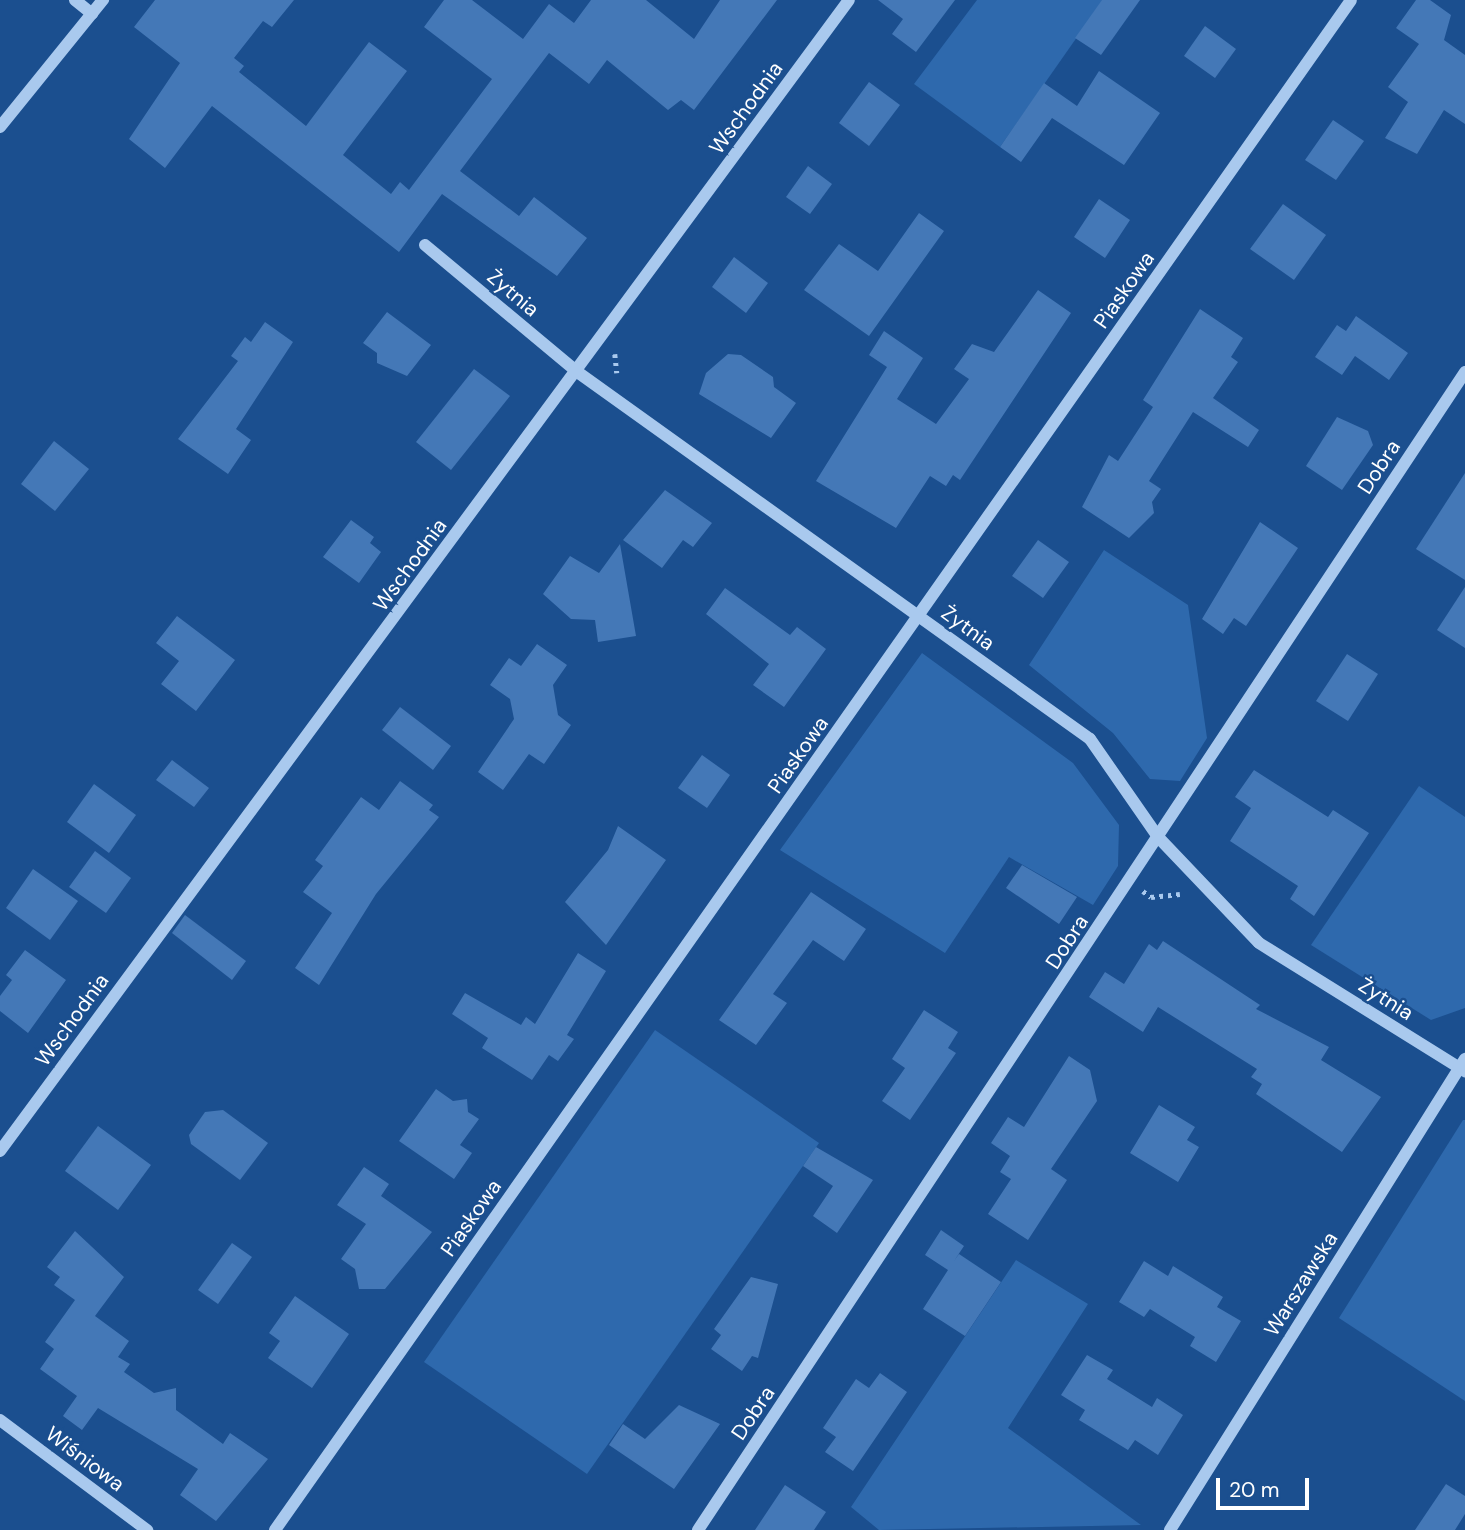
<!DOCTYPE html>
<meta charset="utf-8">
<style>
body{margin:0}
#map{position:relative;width:1465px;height:1530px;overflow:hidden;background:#1b4f8f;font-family:"DM Sans",sans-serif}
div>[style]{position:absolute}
.green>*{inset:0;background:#2e69ad}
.building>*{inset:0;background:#4478b7}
.path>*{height:4.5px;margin-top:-2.25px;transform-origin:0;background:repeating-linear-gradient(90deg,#a9c9ee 0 3.5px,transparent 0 8.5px)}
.minor>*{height:12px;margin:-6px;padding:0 6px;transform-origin:6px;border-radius:6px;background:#a9c9ee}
span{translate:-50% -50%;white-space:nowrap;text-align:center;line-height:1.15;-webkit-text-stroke:5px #1b4f8f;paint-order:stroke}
.street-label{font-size:21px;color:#fff}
.scale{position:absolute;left:1216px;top:1478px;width:93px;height:32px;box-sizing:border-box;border:4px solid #fff;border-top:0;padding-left:9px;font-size:21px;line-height:24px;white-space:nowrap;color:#fff;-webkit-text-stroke:5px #1b4f8f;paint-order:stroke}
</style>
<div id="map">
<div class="green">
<div style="clip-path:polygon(977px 0,1103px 0,1000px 147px,914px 84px)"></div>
<div style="clip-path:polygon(1104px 550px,1188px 605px,1207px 738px,1180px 781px,1150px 779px,1113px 733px,1029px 665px)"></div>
<div style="clip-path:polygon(922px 653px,1073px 763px,1119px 825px,1118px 866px,1093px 905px,1009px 857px,945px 953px,780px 850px)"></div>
<div style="clip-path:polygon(1419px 786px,1465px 817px,1465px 1008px,1431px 1020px,1311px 945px)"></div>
<div style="clip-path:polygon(655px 1030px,819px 1143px,587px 1474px,424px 1362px)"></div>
<div style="clip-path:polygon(1463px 1120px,1465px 1120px,1465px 1401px,1339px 1318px)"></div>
<div style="clip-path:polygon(1016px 1260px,1088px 1304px,1008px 1428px,1141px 1525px,879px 1530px,851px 1507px)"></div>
</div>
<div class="building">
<div style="clip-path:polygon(155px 0,294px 0,272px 27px,263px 21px,234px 58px,244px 66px,239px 72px,306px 126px,369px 42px,407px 71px,343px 155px,391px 194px,400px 182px,409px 190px,492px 79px,424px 27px,444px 0,472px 0,523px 39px,549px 4px,574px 23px,591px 0,646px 0,694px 39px,720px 0,777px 0,694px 110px,681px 100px,668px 110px,607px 60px,589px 84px,549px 53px,460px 171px,519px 216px,534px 197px,587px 238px,557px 276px,442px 194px,399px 252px,212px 106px,165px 168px,129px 139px,180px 63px,134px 27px)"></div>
<div style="clip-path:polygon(878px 0,955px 0,916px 52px,892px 34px,903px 19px)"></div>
<div style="clip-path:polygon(1102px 0,1140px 0,1101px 55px,1075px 38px)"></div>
<div style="clip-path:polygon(1416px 0,1430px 0,1451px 15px,1444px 40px,1465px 55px,1465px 124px,1444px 110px,1417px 154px,1385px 138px,1408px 102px,1388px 87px,1419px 44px,1396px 28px)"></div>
<div style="clip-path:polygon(1205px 26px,1236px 49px,1215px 78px,1184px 56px)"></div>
<div style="clip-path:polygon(1099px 71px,1160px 113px,1124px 165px,1052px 118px,1021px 162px,1000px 147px,1044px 83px,1077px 106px)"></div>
<div style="clip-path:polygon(869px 82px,900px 105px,869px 146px,839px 123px)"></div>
<div style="clip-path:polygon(1333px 120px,1364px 141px,1336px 180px,1305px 160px)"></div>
<div style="clip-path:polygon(808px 166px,832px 184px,810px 214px,786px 197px)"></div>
<div style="clip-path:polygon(1099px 199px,1130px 220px,1105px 258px,1074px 237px)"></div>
<div style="clip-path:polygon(1283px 204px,1326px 235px,1294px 280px,1250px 249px)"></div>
<div style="clip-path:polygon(919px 213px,944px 231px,869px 336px,804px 290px,839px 244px,878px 271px)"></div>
<div style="clip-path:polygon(734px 257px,768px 283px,746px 313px,712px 287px)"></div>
<div style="clip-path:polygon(1038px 290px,1071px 313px,960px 480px,953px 475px,946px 486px,930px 476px,896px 528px,816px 481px,887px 367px,869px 355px,884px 331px,923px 358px,897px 399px,936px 424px,969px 379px,954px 369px,972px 344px,994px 352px)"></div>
<div style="clip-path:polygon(1200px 309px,1243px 338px,1231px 357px,1238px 362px,1213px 398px,1259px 430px,1248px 447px,1193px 412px,1149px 481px,1161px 489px,1152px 502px,1154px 513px,1129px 538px,1082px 507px,1109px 455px,1118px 461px,1153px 407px,1143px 400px)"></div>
<div style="clip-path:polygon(387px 312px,431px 345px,407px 376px,377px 363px,377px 353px,363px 343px)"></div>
<div style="clip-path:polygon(1356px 316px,1408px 353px,1389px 380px,1355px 356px,1342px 375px,1315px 357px,1337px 325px,1346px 331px)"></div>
<div style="clip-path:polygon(265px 322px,293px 342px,236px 429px,251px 440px,228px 474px,178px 439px,238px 361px,231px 356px,245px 337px,251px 342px)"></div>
<div style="clip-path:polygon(728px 354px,741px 355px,773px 377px,774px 387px,796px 403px,771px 438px,699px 394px,706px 373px)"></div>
<div style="clip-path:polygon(474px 369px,510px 396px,451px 470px,416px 442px)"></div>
<div style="clip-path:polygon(1337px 417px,1368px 431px,1373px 445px,1342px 490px,1306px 466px)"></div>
<div style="clip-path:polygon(54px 441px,89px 469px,55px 511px,21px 484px)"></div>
<div style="clip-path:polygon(1465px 473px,1465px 580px,1416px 549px)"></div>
<div style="clip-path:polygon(665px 490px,712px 523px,693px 547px,683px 540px,662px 568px,623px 540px)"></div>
<div style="clip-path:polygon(351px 520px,374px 537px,370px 543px,381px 552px,359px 583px,323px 557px)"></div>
<div style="clip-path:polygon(1260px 522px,1298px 548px,1246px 626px,1234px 618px,1223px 634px,1202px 619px)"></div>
<div style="clip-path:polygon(1038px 540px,1069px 562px,1043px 598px,1012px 576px)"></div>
<div style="clip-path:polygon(620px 544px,636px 636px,598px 642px,595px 620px,571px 619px,543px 594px,570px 556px,599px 573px)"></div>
<div style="clip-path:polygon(1465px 587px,1465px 648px,1437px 630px)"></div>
<div style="clip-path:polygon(725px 588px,790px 635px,797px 627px,826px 649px,784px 707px,753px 685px,769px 664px,706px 614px)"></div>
<div style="clip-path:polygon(177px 616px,235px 660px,196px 711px,161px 684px,179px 661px,156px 643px)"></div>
<div style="clip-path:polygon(537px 644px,567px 665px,553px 685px,558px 715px,571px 725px,544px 764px,529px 754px,503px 790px,478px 772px,514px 719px,510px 699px,490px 685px,509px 658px,521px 666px)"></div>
<div style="clip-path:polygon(1347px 654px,1378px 674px,1348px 721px,1316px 701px)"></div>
<div style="clip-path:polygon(400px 707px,451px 746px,433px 770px,382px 730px)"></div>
<div style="clip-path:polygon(702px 755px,730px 775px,707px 808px,678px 788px)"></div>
<div style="clip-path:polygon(172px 760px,209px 788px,194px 807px,156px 780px)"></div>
<div style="clip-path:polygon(1254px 770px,1328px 817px,1333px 810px,1369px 833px,1314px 916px,1290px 899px,1298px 886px,1230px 841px,1251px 808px,1235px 797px)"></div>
<div style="clip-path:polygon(400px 781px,433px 805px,429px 810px,439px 817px,376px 894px,319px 985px,295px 968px,332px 913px,303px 892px,323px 866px,315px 860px,361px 797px,379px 810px)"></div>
<div style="clip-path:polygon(94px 784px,136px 815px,109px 853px,67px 822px)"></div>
<div style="clip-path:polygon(618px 826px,666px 860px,606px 945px,565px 902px,608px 850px)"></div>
<div style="clip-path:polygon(95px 851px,131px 878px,106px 913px,69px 887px)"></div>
<div style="clip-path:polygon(1022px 865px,1077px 897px,1059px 924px,1006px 888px)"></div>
<div style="clip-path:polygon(33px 869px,78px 901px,50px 940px,6px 908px)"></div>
<div style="clip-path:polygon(811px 892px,866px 929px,844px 961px,813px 940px,773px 994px,787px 1003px,756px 1045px,719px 1020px)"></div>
<div style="clip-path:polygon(185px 915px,246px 961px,232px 980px,172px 933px)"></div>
<div style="clip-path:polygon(1163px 941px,1260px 1005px,1256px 1009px,1329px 1047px,1321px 1060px,1381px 1097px,1342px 1152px,1256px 1094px,1262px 1084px,1251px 1077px,1257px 1069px,1158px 1007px,1143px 1032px,1089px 997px,1105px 972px,1124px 984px,1149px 944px,1157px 950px)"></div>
<div style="clip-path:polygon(25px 950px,66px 980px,28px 1033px,0 1011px,0 996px,12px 980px,6px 975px)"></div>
<div style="clip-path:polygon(578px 953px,606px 971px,567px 1035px,574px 1039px,558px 1061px,549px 1055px,532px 1080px,482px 1048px,488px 1038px,452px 1014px,465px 993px,521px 1025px,526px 1017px,535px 1024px)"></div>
<div style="clip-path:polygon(924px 1010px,958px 1032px,948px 1048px,956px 1053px,910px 1120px,882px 1101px,905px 1068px,892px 1059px)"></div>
<div style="clip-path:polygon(1069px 1056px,1090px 1070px,1097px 1101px,1051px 1169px,1067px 1180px,1028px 1240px,988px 1214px,1011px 1179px,1000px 1172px,1010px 1156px,991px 1143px,1008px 1117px,1024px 1127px)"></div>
<div style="clip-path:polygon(436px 1089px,453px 1101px,467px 1099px,468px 1112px,479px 1119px,460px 1145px,472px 1153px,454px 1179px,399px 1141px)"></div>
<div style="clip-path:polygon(1159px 1105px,1195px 1127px,1187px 1140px,1199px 1147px,1178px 1182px,1130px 1153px)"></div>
<div style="clip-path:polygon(223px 1110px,268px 1143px,240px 1180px,191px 1144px,189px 1135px,205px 1112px)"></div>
<div style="clip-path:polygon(98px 1126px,151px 1165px,118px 1210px,65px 1171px)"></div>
<div style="clip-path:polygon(816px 1147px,873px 1180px,837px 1233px,813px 1216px,833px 1186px,803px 1166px)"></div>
<div style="clip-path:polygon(364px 1167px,389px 1184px,381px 1196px,432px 1232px,385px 1289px,359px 1289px,355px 1269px,341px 1259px,366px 1224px,337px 1205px)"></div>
<div style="clip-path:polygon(941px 1230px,964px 1246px,954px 1261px,959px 1254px,1001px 1282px,965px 1336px,923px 1309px,948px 1270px,925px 1255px)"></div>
<div style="clip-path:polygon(75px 1231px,124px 1277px,95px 1316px,129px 1341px,118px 1357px,130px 1364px,124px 1372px,154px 1393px,176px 1388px,176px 1410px,223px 1444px,230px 1433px,268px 1459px,216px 1521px,180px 1495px,198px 1469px,98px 1408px,82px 1430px,63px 1416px,77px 1396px,40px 1369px,54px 1349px,45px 1342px,75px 1300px,54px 1285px,60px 1277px,47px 1267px)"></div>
<div style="clip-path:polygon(232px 1243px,252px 1257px,218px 1304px,198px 1290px)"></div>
<div style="clip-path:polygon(1144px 1261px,1168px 1276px,1173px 1266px,1223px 1297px,1217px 1307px,1241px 1321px,1216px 1362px,1190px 1346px,1195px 1337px,1150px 1309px,1144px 1317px,1119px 1302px)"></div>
<div style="clip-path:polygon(751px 1277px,778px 1284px,758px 1358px,752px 1356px,742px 1371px,711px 1349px,721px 1335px,714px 1329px)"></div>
<div style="clip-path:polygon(295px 1296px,349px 1334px,312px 1388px,268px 1358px,280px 1341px,269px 1333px)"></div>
<div style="clip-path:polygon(1087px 1355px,1113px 1370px,1107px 1379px,1152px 1407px,1157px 1398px,1183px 1415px,1158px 1455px,1135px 1440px,1128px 1450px,1079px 1420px,1085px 1410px,1061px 1395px)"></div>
<div style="clip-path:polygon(880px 1373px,907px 1392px,853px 1471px,825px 1452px,836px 1437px,823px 1428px,856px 1379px,869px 1388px)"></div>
<div style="clip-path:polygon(679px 1405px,720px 1424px,674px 1489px,609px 1445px,623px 1424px,645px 1439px)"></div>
<div style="clip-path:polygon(1446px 1484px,1465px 1496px,1465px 1514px,1455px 1530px,1415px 1530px)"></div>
<div style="clip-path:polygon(785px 1485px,826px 1512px,814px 1530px,755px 1530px)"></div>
</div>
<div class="path">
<div style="left:615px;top:354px;width:19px;rotate:84deg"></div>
<div style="left:1143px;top:891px;width:10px;rotate:37deg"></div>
<div style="left:1151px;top:897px;width:29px;rotate:-6deg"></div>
</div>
<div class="minor">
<div style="left:75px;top:0;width:22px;rotate:39deg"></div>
<div style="left:0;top:127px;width:164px;rotate:-51deg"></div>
<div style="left:425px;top:245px;width:197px;rotate:39.8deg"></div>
<div style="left:576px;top:371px;width:632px;rotate:35.6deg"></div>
<div style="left:1090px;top:739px;width:119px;rotate:55.2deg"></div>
<div style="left:1158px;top:837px;width:146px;rotate:46.4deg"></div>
<div style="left:1259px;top:943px;width:243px;rotate:31.9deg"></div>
<div style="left:0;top:1151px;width:1430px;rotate:-53.59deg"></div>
<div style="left:0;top:1420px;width:184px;rotate:36.8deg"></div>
<div style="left:275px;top:1530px;width:1870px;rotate:-54.88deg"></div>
<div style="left:698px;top:1530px;width:1389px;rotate:-56.48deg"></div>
<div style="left:1170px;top:1530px;width:556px;rotate:-57.94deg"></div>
</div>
<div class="street-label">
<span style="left:746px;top:108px;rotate:-54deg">Wschodnia</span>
<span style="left:1124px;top:290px;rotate:-55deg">Piaskowa</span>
<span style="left:513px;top:293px;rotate:40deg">Żytnia</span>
<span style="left:1379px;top:467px;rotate:-57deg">Dobra</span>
<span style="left:410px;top:565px;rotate:-54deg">Wschodnia</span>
<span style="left:968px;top:628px;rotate:36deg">Żytnia</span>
<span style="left:798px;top:755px;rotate:-55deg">Piaskowa</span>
<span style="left:1067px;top:942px;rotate:-57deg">Dobra</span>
<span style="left:1386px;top:999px;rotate:32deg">Żytnia</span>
<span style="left:72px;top:1020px;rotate:-54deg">Wschodnia</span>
<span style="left:471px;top:1218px;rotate:-55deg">Piaskowa</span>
<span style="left:1301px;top:1284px;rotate:-58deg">Warszawska</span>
<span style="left:753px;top:1413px;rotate:-56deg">Dobra</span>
<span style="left:85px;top:1459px;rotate:37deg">Wiśniowa</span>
</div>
<div class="scale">20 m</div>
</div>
